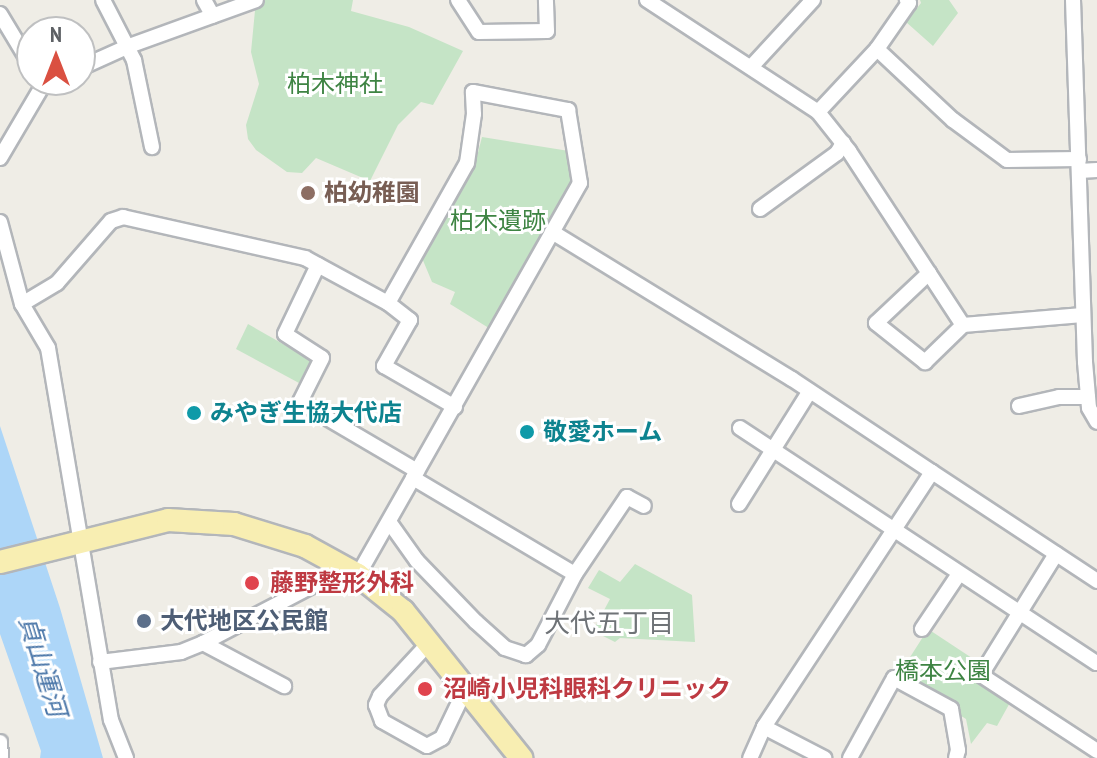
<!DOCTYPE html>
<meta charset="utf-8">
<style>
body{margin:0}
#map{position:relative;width:1097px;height:758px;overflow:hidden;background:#efede6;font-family:"PT Sans Narrow","Noto Sans JP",sans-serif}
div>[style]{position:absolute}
.green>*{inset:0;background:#c5e4c6}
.water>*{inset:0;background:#add6f8}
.roads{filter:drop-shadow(2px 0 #b3b6ba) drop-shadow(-2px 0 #b3b6ba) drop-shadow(0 2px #b3b6ba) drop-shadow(0 -2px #b3b6ba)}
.minor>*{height:14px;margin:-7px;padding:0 7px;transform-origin:7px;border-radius:7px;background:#fff}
.primary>*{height:22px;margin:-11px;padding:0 11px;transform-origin:11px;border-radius:11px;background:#f8eeb2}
.dots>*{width:22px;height:22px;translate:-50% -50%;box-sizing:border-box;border:4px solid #fff;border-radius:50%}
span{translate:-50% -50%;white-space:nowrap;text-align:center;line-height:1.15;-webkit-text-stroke:6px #fff;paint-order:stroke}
.park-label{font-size:24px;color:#3e8443}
.education-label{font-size:24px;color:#785e54;font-weight:700}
.left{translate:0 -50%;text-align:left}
.culture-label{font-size:24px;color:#0d838f;font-weight:700}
.health-label{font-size:24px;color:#be3a42;font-weight:700}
.service-label{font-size:24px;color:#4e5e75;font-weight:700}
.neighbourhood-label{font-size:26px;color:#6f7377}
.water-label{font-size:26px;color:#4b77a9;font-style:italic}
.north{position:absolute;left:16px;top:16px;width:80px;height:80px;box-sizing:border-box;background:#fff;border:2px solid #bfc0c1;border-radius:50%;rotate:0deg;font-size:22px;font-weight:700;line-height:32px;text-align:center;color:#5e6165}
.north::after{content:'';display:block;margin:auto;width:28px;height:36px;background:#da5041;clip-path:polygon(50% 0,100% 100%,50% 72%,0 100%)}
</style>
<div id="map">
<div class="green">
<div style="clip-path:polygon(256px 0,353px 0,351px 11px,409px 27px,463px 51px,433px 105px,421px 102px,398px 125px,370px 181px,316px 158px,302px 173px,287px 172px,256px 150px,248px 139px,246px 125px,259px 84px,251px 52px)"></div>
<div style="clip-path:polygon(920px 0,949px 0,958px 13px,933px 46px,906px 22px,921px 3px)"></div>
<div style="clip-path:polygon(482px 137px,569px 151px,573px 183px,492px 330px,450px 304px,455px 292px,432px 282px,422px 258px,474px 168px)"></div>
<div style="clip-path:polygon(248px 324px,311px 360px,299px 383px,236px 349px)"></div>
<div style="clip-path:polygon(635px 564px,692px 595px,695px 642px,620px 638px,615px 642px,593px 631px,610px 599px,588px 588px,599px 570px,620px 582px)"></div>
<div style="clip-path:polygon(928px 629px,978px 662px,974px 671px,978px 677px,1012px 699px,997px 726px,987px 723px,971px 744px,966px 719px,898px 676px)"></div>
</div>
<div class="water">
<div style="clip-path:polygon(0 426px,60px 608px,103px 758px,40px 758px,41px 751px,0 634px)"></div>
</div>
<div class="roads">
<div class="minor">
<div style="left:103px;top:0;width:68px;rotate:62.7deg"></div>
<div style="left:134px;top:60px;width:89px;rotate:78.3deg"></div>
<div style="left:204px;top:0;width:18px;rotate:61deg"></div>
<div style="left:458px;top:0;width:38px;rotate:57deg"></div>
<div style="left:479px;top:32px;width:68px;rotate:-0.8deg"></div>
<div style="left:547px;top:31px;width:31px;rotate:-92deg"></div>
<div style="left:647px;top:0;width:204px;rotate:33.2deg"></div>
<div style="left:818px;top:112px;width:50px;rotate:51.5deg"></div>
<div style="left:849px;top:151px;width:208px;rotate:56.8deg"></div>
<div style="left:963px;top:325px;width:120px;rotate:-4.8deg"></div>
<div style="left:1073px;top:0;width:362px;rotate:88.1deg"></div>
<div style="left:1085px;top:362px;width:46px;rotate:85deg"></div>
<div style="left:1089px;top:408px;width:16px;rotate:60deg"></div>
<div style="left:0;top:14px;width:62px;rotate:58.9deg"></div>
<div style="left:877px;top:49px;width:56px;rotate:-55.2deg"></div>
<div style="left:909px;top:3px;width:4px;rotate:-124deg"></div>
<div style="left:752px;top:66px;width:90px;rotate:-47.3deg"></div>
<div style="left:80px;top:68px;width:54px;rotate:-24.2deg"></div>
<div style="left:129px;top:46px;width:135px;rotate:-19.9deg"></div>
<div style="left:818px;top:112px;width:86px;rotate:-46.9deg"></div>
<div style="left:877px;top:49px;width:104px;rotate:43.1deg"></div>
<div style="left:953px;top:120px;width:67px;rotate:36.5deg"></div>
<div style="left:1007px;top:160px;width:72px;rotate:-0.8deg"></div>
<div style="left:0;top:158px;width:85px;rotate:-59.5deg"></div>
<div style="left:43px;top:85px;width:13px;rotate:-23deg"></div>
<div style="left:1079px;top:171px;width:18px;rotate:-3deg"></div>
<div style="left:760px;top:209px;width:95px;rotate:-36deg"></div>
<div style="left:837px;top:153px;width:12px;rotate:-59deg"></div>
<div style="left:0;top:222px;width:85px;rotate:75deg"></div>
<div style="left:22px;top:304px;width:51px;rotate:59.4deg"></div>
<div style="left:48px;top:348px;width:377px;rotate:80.4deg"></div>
<div style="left:111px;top:720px;width:41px;rotate:68.5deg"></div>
<div style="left:552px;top:232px;width:281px;rotate:31.5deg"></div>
<div style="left:792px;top:379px;width:168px;rotate:33.6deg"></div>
<div style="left:932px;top:472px;width:305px;rotate:123.4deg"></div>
<div style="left:764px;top:727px;width:34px;rotate:114deg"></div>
<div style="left:318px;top:265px;width:76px;rotate:115.6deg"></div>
<div style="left:285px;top:334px;width:44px;rotate:33deg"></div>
<div style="left:322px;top:358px;width:49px;rotate:116.6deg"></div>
<div style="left:300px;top:402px;width:136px;rotate:30.5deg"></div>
<div style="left:929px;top:273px;width:73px;rotate:136.7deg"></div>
<div style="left:876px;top:323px;width:63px;rotate:38.5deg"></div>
<div style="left:925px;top:362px;width:53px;rotate:-44.2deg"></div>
<div style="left:388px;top:303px;width:28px;rotate:38deg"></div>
<div style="left:410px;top:320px;width:53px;rotate:119.5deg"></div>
<div style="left:384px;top:366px;width:82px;rotate:30deg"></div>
<div style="left:22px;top:304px;width:41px;rotate:-31deg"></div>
<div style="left:57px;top:283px;width:82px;rotate:-48.9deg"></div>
<div style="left:111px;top:221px;width:13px;rotate:-18deg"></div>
<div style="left:123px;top:217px;width:187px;rotate:12.7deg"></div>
<div style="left:305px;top:258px;width:94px;rotate:28.5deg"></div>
<div style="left:388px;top:303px;width:161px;rotate:-60.6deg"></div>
<div style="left:467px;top:163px;width:49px;rotate:-81.9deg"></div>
<div style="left:474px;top:114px;width:22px;rotate:-93deg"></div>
<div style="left:473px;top:92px;width:97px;rotate:10.7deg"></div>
<div style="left:568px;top:110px;width:74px;rotate:80.7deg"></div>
<div style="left:580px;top:183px;width:339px;rotate:119.5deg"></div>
<div style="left:1019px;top:406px;width:41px;rotate:-12.7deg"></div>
<div style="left:1059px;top:397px;width:29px"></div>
<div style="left:740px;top:428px;width:427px;rotate:33.4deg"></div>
<div style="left:932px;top:472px;width:198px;rotate:33.4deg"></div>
<div style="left:739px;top:504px;width:133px;rotate:-57.9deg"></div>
<div style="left:1056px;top:554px;width:142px;rotate:121.8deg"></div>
<div style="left:981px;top:675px;width:139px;rotate:33.2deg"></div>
<div style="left:575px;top:574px;width:93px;rotate:-56deg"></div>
<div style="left:627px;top:497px;width:19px;rotate:28deg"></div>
<div style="left:358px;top:575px;width:112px;rotate:-60.4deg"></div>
<div style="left:413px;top:478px;width:188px;rotate:30.7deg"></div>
<div style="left:575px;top:574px;width:80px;rotate:117.5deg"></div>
<div style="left:538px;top:645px;width:16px;rotate:140deg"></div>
<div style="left:526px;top:655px;width:22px;rotate:-162deg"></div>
<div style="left:505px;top:648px;width:39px;rotate:-138deg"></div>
<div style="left:476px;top:622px;width:85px;rotate:-134deg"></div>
<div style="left:417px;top:561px;width:47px;rotate:-125.4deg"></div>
<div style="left:922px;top:629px;width:66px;rotate:-56.1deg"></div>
<div style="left:203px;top:643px;width:92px;rotate:28deg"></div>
<div style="left:429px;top:643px;width:72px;rotate:132.8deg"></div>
<div style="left:380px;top:696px;width:10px;rotate:114deg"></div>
<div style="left:376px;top:705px;width:17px;rotate:69deg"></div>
<div style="left:382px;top:721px;width:51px;rotate:29.1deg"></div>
<div style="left:427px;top:746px;width:17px;rotate:-28deg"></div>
<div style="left:442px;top:738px;width:55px;rotate:-64.4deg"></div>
<div style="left:100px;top:662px;width:82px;rotate:-7deg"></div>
<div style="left:181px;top:652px;width:24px;rotate:-22deg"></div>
<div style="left:203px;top:643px;width:127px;rotate:-27.6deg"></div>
<div style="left:316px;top:584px;width:14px;rotate:-34deg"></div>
<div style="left:328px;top:576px;width:16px;rotate:-60deg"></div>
<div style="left:764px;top:727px;width:68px;rotate:27.3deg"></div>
<div style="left:0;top:742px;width:16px;rotate:86deg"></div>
<div style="left:850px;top:758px;width:91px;rotate:-61.2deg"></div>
<div style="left:894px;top:678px;width:65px;rotate:28.5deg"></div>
<div style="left:951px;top:709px;width:42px;rotate:80.3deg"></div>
<div style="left:958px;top:750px;width:8px;rotate:104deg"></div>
</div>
<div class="primary">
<div style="left:0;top:562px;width:173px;rotate:-14deg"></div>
<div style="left:168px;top:520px;width:66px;rotate:3.5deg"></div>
<div style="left:234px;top:524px;width:74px;rotate:17.2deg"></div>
<div style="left:305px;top:546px;width:60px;rotate:28.7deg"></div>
<div style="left:358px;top:575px;width:58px;rotate:38.7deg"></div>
<div style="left:403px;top:611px;width:189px;rotate:51.2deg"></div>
</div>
</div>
<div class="dots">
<div style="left:308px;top:193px;background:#8d6e63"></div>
<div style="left:194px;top:413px;background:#0f9aa8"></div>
<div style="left:527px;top:432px;background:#0f9aa8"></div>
<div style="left:252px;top:583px;background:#e0444e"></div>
<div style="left:144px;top:621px;background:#5c6f8a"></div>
<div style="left:425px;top:689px;background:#e0444e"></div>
</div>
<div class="park-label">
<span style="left:335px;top:84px">柏木神社</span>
<span style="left:498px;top:221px">柏木遺跡</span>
<span style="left:943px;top:671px">橋本公園</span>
</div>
<div class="education-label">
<span class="left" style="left:324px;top:193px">柏幼稚園</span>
</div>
<div class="culture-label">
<span class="left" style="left:210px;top:413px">みやぎ生協大代店</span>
<span class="left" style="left:543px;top:432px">敬愛ホーム</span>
</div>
<div class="health-label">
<span class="left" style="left:270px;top:583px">藤野整形外科</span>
<span class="left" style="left:443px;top:689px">沼崎小児科眼科クリニック</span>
</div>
<div class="service-label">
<span class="left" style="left:160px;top:621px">大代地区公民館</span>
</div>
<div class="neighbourhood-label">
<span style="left:609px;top:623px">大代五丁目</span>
</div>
<div class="water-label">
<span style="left:43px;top:666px;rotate:73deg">貞山運河</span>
</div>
<div class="north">N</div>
</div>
